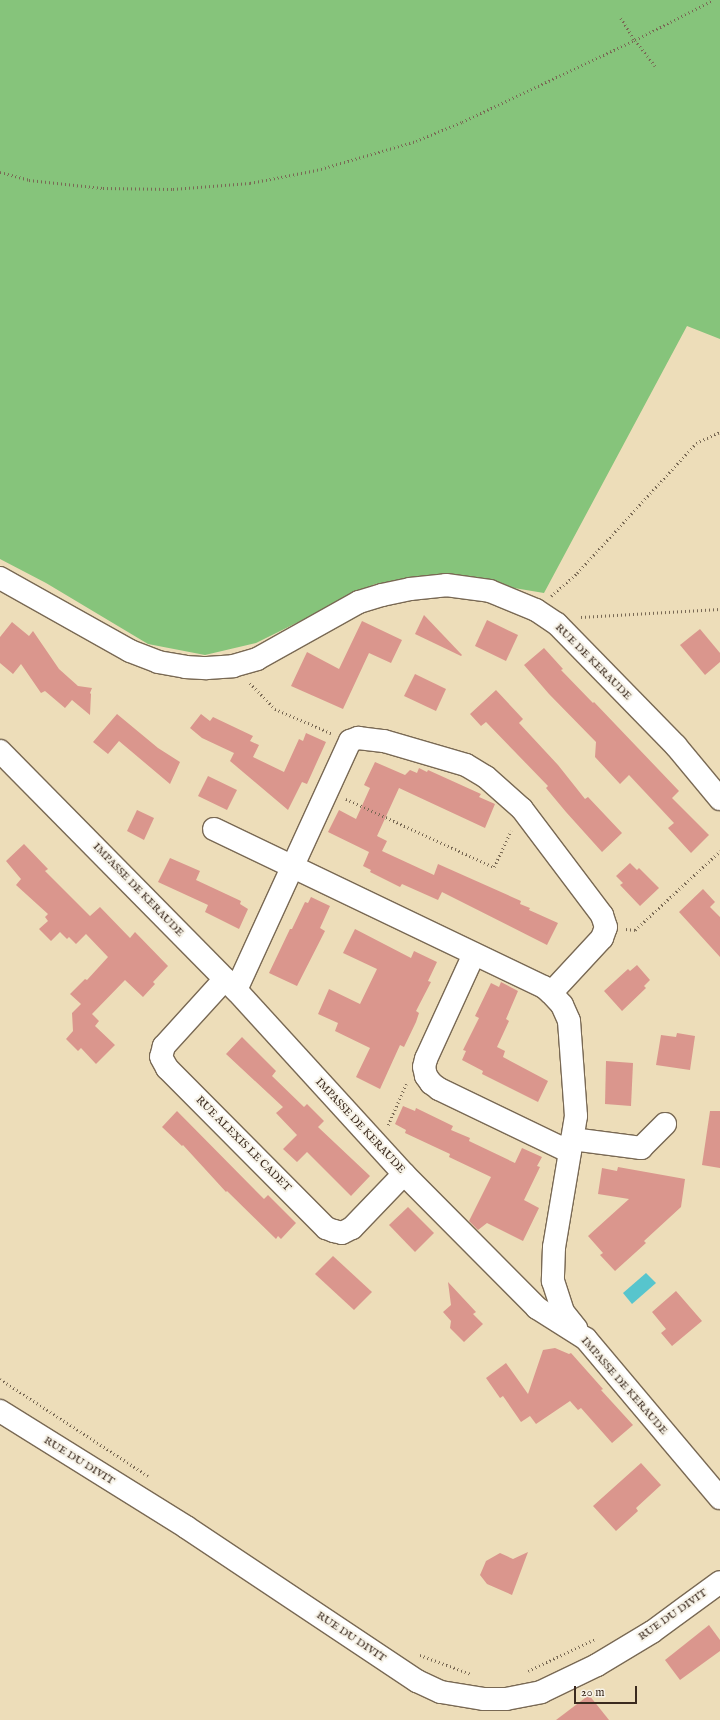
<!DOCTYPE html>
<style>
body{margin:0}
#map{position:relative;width:720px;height:1720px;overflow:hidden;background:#edddb9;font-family:"IM FELL English",serif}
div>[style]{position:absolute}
.green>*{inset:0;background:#86c47b}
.water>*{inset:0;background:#57c5cd}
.building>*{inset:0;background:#da968d}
.path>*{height:2.5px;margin-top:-1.25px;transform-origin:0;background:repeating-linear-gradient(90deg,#796954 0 1px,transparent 0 4px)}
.roads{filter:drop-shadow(1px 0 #796954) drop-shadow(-1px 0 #796954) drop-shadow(0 1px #796954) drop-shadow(0 -1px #796954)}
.minor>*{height:22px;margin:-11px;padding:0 11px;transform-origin:11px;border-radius:11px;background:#fff}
span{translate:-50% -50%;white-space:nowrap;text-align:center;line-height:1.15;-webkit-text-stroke:4px #f7f3e8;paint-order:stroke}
.street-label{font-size:11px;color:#3b2a1e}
.scale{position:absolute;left:574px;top:1686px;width:63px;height:18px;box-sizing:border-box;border:2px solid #3b2a1e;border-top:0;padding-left:5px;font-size:12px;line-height:14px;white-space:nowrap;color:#3b2a1e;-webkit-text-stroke:3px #f7f3e8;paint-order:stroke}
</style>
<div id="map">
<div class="green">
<div style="clip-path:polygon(0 0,720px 0,720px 339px,687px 326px,544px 593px,449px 577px,375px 584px,256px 643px,205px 655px,148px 644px,46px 583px,0 559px)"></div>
</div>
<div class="water">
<div style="clip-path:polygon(646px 1273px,656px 1283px,632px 1304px,623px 1293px)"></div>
</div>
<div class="building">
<div style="clip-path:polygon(424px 615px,462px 655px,461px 656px,415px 634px)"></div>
<div style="clip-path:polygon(487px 620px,518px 635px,506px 661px,475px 646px)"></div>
<div style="clip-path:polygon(362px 621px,402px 640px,391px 663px,369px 653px,343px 709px,291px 686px,307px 652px,339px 669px)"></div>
<div style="clip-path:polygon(12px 622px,29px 636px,33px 631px,59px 669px,78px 686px,92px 688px,90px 693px,91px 694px,90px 715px,72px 700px,65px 708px,45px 691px,41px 693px,21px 664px,13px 674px,0 663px,0 637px)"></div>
<div style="clip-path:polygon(700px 629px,720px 653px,720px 662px,705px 675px,680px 645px)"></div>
<div style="clip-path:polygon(544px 648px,563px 669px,561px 670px,593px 703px,594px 702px,679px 791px,672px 798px,709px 835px,691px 853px,668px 828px,674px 823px,629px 775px,620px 784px,595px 757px,596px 742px,549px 694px,524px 665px)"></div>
<div style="clip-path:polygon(415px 674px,446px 689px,436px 711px,404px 696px)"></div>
<div style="clip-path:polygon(496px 690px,523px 719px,519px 723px,558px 765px,585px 799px,588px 797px,622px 833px,602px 852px,566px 812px,546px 788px,548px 786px,486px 722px,481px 726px,470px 714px)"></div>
<div style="clip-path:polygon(117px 714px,158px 748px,180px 762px,170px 784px,119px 741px,108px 754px,93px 742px)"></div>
<div style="clip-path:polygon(201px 714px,210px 721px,213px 717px,253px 736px,250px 741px,259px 745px,253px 757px,284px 772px,299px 739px,303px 741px,306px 733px,326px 742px,307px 784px,302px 782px,288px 810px,230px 761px,234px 753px,202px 738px,190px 728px)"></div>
<div style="clip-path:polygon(375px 762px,405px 775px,410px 770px,417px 773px,419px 768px,427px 772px,428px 770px,481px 794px,479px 797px,495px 804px,485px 828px,399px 788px,377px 836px,387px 841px,382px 851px,434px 875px,438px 864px,521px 901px,520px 904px,530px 908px,529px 910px,558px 923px,547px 945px,442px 892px,438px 900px,402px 884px,400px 887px,370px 872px,371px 870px,363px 866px,369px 852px,328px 832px,339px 810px,356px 819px,370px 788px,364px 785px)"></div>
<div style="clip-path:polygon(208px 776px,237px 790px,227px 810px,198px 796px)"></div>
<div style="clip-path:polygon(137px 810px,154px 818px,144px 840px,127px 831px)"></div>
<div style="clip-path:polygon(24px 844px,48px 869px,45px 871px,90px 916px,100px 907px,130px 938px,135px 932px,168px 966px,153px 982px,155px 984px,143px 997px,125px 980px,92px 1014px,99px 1021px,95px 1026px,115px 1045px,96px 1064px,81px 1048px,78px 1051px,66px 1039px,73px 1031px,72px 1013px,81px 1004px,70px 994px,85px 979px,87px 980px,108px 957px,86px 934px,76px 944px,69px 937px,67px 939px,60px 932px,51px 941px,39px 929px,48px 921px,45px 917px,48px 914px,16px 885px,21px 879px,6px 861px)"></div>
<div style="clip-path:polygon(170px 858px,200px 871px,196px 880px,241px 901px,240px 904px,248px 909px,239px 929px,205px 912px,208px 905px,158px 882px)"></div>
<div style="clip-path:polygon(630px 863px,637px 870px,639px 868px,659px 888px,640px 906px,620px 885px,623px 883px,616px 876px)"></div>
<div style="clip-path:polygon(703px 889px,715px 902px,710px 907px,720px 917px,720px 957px,679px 912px)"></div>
<div style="clip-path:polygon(311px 897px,330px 906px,320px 928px,325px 931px,297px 986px,269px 973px,290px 929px,292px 929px,305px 902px,308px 903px)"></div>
<div style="clip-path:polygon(355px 929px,411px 958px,414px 951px,437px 962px,428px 981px,431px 982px,416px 1011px,419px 1013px,416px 1022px,404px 1047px,400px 1045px,380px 1089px,356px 1077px,370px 1048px,335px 1031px,338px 1023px,318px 1014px,329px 989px,360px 1004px,377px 969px,343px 953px)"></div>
<div style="clip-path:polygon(637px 965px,650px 980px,644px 986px,646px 988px,622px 1011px,604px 991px,628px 969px,630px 971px)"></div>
<div style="clip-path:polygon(501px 982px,518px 991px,506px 1019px,509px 1021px,497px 1047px,505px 1051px,503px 1057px,548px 1081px,538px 1102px,482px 1074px,483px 1071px,462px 1060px,466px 1051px,463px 1050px,479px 1018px,475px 1016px,491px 983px,499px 987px)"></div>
<div style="clip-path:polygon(677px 1033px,695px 1036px,690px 1070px,656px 1065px,661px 1035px,676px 1037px)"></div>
<div style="clip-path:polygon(242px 1037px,276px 1071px,272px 1076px,304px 1107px,307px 1104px,324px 1121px,318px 1127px,370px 1176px,351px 1196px,307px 1152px,297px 1162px,283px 1149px,297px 1135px,276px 1113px,283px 1107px,226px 1054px)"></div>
<div style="clip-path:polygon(606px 1061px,633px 1063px,631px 1106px,605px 1104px)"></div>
<div style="clip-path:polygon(403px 1106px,415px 1111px,416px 1108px,453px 1126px,451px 1130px,470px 1138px,469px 1141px,515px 1163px,522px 1148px,542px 1157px,537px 1166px,540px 1167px,524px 1200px,539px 1208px,523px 1241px,487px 1223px,478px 1230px,469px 1221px,491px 1177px,449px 1157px,450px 1154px,405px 1133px,406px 1130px,395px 1124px)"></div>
<div style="clip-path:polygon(177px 1111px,264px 1199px,268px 1195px,296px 1223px,281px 1239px,278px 1236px,276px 1239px,227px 1191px,226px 1192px,183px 1145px,182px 1146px,162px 1127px)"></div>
<div style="clip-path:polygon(710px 1111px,720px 1111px,720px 1168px,702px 1165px)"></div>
<div style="clip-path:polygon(618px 1167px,685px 1179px,681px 1207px,644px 1241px,646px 1243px,615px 1271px,600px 1255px,603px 1253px,588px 1236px,629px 1199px,598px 1194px,602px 1168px,617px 1171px)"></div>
<div style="clip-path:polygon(408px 1207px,434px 1233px,415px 1252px,389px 1225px)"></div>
<div style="clip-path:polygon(333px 1256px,372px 1292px,354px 1310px,315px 1274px)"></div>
<div style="clip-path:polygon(448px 1282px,476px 1312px,473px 1314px,483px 1324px,464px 1342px,450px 1328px,451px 1321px,443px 1312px,451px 1305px)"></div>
<div style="clip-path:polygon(676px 1291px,702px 1321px,672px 1346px,661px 1333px,666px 1329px,652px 1312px)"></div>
<div style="clip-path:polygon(555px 1348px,569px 1354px,571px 1353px,603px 1389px,601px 1390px,633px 1425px,612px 1443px,581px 1408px,578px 1410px,570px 1401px,536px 1424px,530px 1416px,521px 1422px,503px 1396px,500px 1398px,486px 1378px,506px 1363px,528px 1394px,543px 1350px)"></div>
<div style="clip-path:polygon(641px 1463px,661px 1485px,636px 1508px,638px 1511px,616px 1531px,593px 1506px)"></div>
<div style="clip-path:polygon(528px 1552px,512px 1595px,487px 1584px,480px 1575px,486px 1561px,500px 1553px,513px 1559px)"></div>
<div style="clip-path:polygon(709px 1625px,720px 1640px,720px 1651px,680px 1680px,665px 1660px)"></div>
<div style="clip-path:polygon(589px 1695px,609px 1720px,556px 1720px)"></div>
</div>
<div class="path">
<div style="left:621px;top:18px;width:26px;rotate:58deg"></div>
<div style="left:635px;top:40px;width:33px;rotate:52deg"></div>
<div style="left:0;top:172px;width:30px;rotate:15deg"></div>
<div style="left:29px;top:180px;width:74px;rotate:6.2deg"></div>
<div style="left:103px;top:188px;width:70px;rotate:0.8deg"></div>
<div style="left:173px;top:189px;width:77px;rotate:-4.5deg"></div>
<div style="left:250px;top:183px;width:68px;rotate:-11deg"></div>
<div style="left:317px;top:170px;width:103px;rotate:-16.3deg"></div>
<div style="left:416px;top:141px;width:50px;rotate:-22.4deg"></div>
<div style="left:462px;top:122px;width:191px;rotate:-25.4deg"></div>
<div style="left:635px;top:40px;width:88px;rotate:-27.1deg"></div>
<div style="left:551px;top:596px;width:35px;rotate:-41deg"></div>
<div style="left:577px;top:573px;width:176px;rotate:-47.5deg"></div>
<div style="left:696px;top:443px;width:26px;rotate:-25deg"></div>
<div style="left:581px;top:617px;width:139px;rotate:-3.3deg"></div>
<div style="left:250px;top:683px;width:36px;rotate:46deg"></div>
<div style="left:275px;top:709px;width:61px;rotate:23.2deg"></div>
<div style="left:346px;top:799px;width:163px;rotate:24.7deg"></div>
<div style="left:494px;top:867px;width:40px;rotate:-65deg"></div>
<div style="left:626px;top:929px;width:9px;rotate:6deg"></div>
<div style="left:635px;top:930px;width:116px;rotate:-42.9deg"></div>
<div style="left:388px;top:1125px;width:45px;rotate:-66.3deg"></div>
<div style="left:0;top:1379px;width:177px;rotate:33.2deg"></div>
<div style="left:420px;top:1655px;width:54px;rotate:20.4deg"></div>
<div style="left:528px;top:1671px;width:74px;rotate:-25.5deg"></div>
</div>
<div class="roads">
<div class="minor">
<div style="left:0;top:578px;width:149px;rotate:29.3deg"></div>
<div style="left:130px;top:651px;width:30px;rotate:21deg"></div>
<div style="left:158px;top:662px;width:27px;rotate:10deg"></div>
<div style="left:185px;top:667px;width:22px;rotate:3deg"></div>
<div style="left:207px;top:668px;width:26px;rotate:-4deg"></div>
<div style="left:233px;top:666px;width:25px;rotate:-16deg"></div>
<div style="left:257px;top:659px;width:117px;rotate:-29.2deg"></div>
<div style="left:359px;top:602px;width:24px;rotate:-17deg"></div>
<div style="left:382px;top:595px;width:29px;rotate:-12deg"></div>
<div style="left:410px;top:589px;width:36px;rotate:-6deg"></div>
<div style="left:446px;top:585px;width:44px;rotate:7.8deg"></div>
<div style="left:490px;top:591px;width:50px;rotate:22.4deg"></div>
<div style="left:536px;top:610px;width:25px;rotate:34deg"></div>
<div style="left:557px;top:624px;width:170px;rotate:45.7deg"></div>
<div style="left:676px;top:746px;width:69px;rotate:50.3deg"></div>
<div style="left:0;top:751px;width:336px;rotate:45.4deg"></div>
<div style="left:236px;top:990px;width:249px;rotate:47.6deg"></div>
<div style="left:404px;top:1174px;width:189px;rotate:45.2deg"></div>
<div style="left:537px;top:1308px;width:58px;rotate:32.3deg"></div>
<div style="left:586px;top:1339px;width:208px;rotate:49.9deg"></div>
<div style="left:214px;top:829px;width:366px;rotate:25.6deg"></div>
<div style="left:544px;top:987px;width:9px;rotate:41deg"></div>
<div style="left:551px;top:993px;width:16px;rotate:47deg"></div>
<div style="left:562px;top:1005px;width:17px;rotate:66deg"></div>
<div style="left:569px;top:1021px;width:95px;rotate:85.8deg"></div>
<div style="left:576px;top:1116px;width:133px;rotate:99.5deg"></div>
<div style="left:554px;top:1247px;width:34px;rotate:92deg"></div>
<div style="left:553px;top:1281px;width:33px;rotate:72deg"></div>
<div style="left:563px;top:1312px;width:21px;rotate:51deg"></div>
<div style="left:474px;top:954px;width:115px;rotate:114.6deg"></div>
<div style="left:426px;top:1059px;width:8px;rotate:104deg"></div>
<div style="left:424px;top:1067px;width:9px;rotate:77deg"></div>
<div style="left:426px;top:1076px;width:9px;rotate:54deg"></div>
<div style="left:431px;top:1083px;width:10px;rotate:37deg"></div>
<div style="left:439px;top:1089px;width:145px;rotate:25.7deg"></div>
<div style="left:225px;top:979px;width:91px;rotate:132.3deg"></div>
<div style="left:164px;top:1046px;width:11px;rotate:105deg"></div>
<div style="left:161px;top:1057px;width:13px;rotate:61deg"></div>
<div style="left:167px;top:1068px;width:226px;rotate:45.2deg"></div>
<div style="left:326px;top:1228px;width:9px;rotate:21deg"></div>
<div style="left:334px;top:1231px;width:8px;rotate:14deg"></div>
<div style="left:342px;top:1233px;width:11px;rotate:-27deg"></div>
<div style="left:352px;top:1228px;width:75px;rotate:-46.1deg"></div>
<div style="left:236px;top:990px;width:274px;rotate:-65.4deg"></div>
<div style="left:350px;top:741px;width:9px;rotate:-21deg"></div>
<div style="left:358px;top:738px;width:26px;rotate:7deg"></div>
<div style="left:384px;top:741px;width:85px;rotate:16.3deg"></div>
<div style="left:466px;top:765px;width:23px;rotate:31deg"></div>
<div style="left:486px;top:777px;width:48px;rotate:41.6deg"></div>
<div style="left:522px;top:809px;width:133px;rotate:53deg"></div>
<div style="left:602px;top:915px;width:13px;rotate:72deg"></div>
<div style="left:606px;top:927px;width:12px;rotate:110deg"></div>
<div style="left:602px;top:938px;width:75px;rotate:132.8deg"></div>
<div style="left:572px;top:1139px;width:70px;rotate:7.4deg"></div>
<div style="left:641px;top:1148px;width:34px;rotate:-45deg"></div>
<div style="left:0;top:1411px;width:219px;rotate:31.9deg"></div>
<div style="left:186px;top:1527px;width:278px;rotate:33.7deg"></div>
<div style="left:417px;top:1681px;width:26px;rotate:25deg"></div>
<div style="left:441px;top:1692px;width:44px;rotate:9.2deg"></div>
<div style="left:484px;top:1699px;width:22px"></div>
<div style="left:506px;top:1699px;width:36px;rotate:-11deg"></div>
<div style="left:541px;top:1692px;width:62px;rotate:-25.7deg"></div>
<div style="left:597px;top:1665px;width:64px;rotate:-31deg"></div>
<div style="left:652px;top:1632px;width:84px;rotate:-36.3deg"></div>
</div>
</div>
<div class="street-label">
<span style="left:593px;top:662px;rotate:45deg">RUE DE KERAUDE</span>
<span style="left:138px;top:890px;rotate:46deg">IMPASSE DE KERAUDE</span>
<span style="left:360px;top:1126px;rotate:47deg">IMPASSE DE KERAUDE</span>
<span style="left:243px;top:1144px;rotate:45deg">RUE ALEXIS LE CADET</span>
<span style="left:624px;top:1386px;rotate:49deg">IMPASSE DE KERAUDE</span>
<span style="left:79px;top:1461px;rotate:32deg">RUE DU DIVIT</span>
<span style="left:673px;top:1615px;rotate:-35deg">RUE DU DIVIT</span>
<span style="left:351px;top:1637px;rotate:34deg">RUE DU DIVIT</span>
</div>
<div class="scale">20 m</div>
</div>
